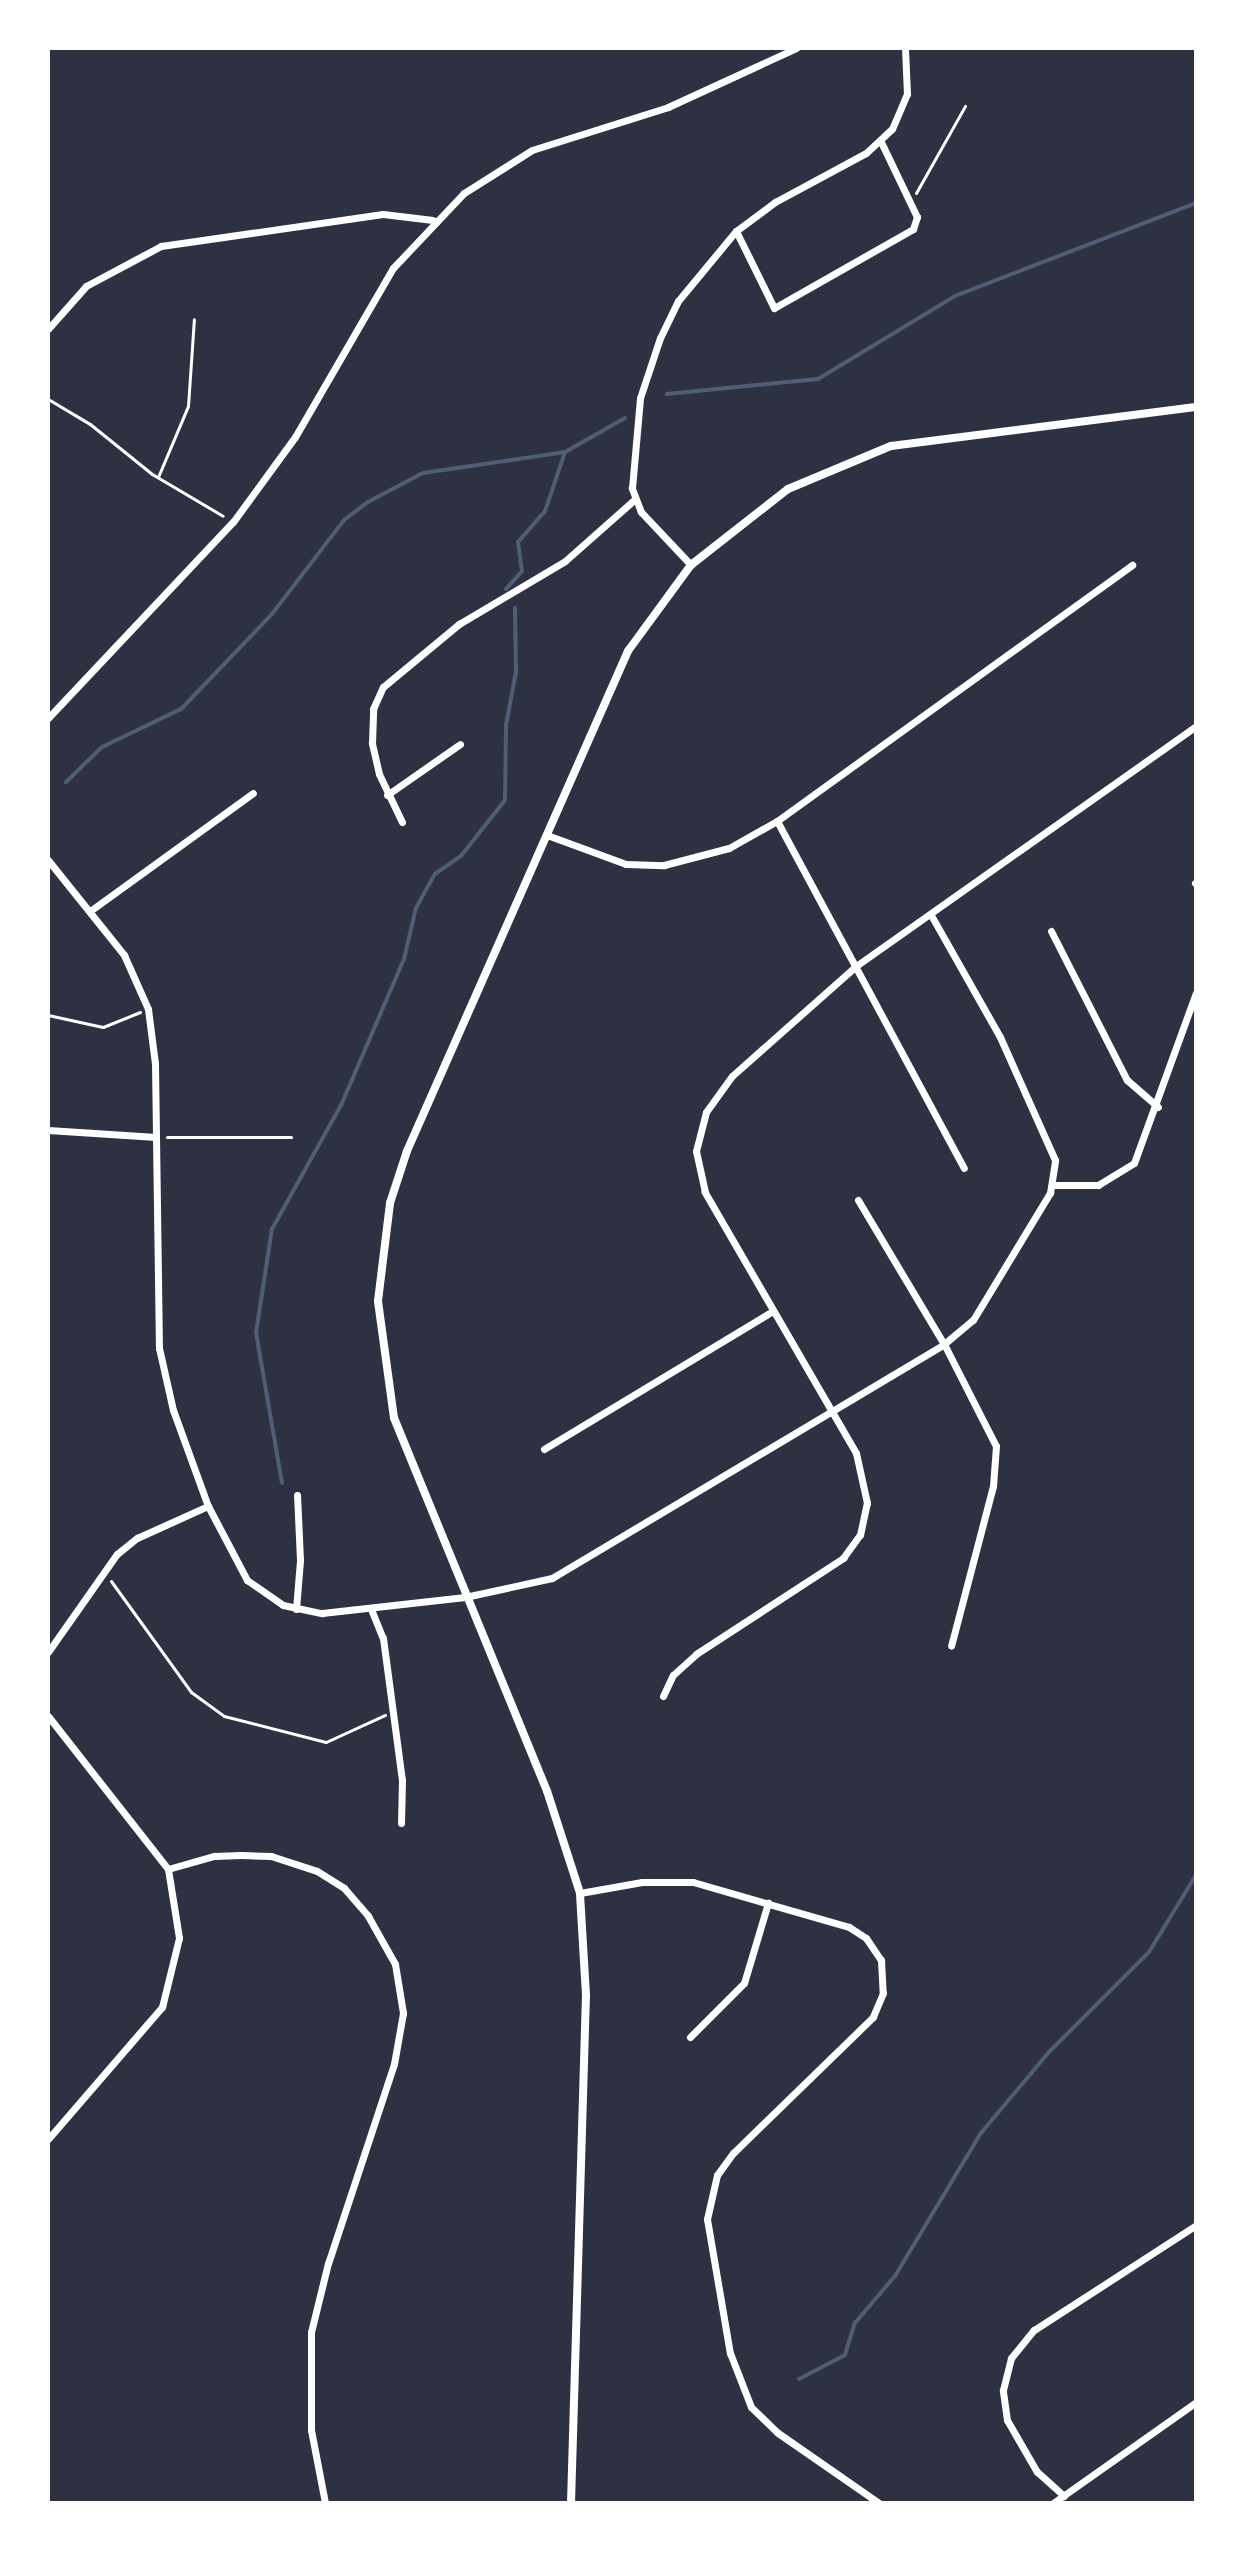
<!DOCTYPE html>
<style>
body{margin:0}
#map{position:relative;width:1244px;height:2551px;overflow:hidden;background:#2d3142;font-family:"Sofia Sans Condensed",sans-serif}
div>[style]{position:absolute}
.stream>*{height:4px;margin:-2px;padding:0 2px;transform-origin:2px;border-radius:2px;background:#4f5d75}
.path>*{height:3px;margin:-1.5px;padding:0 1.5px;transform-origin:1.5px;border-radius:1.5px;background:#fff}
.minor>*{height:7px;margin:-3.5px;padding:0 3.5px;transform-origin:3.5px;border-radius:3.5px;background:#fff}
.tertiary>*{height:8px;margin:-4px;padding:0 4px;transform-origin:4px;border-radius:4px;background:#fff}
span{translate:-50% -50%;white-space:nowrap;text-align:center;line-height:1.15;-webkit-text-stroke:8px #fff;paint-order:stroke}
.frame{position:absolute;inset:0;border:50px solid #fff;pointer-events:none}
</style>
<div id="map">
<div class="stream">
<div style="left:667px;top:394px;width:152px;rotate:-5.7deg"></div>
<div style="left:818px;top:379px;width:160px;rotate:-31.2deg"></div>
<div style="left:955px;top:296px;width:258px;rotate:-21.1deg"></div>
<div style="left:506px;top:589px;width:24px;rotate:-48deg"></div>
<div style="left:522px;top:571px;width:29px;rotate:-98deg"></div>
<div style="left:518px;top:542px;width:41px;rotate:-48.9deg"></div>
<div style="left:545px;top:511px;width:62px;rotate:-71.3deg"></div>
<div style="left:565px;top:452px;width:69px;rotate:-29.5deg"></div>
<div style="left:66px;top:782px;width:50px;rotate:-44.2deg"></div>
<div style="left:102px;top:747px;width:88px;rotate:-25.7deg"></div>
<div style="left:181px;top:709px;width:132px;rotate:-46.2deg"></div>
<div style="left:272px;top:614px;width:118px;rotate:-52.5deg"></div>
<div style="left:344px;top:520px;width:30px;rotate:-37deg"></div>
<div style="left:368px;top:502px;width:62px;rotate:-27.8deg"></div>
<div style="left:423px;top:473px;width:144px;rotate:-8.4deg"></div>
<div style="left:282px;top:1483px;width:152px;rotate:-99.8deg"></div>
<div style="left:256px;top:1333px;width:105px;rotate:-81.3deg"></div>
<div style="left:272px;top:1229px;width:144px;rotate:-60.9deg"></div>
<div style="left:342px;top:1103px;width:157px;rotate:-66.7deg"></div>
<div style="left:404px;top:959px;width:52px;rotate:-76.8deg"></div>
<div style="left:416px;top:908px;width:39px;rotate:-61deg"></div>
<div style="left:435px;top:874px;width:32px;rotate:-35deg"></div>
<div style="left:461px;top:856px;width:71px;rotate:-51.8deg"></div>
<div style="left:505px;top:800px;width:75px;rotate:-89.2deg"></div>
<div style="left:506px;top:725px;width:54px;rotate:-79.3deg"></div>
<div style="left:516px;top:672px;width:64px;rotate:-90.9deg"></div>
<div style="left:799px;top:2379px;width:52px;rotate:-27.6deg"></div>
<div style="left:845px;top:2355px;width:34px;rotate:-73deg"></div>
<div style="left:855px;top:2323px;width:62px;rotate:-49.6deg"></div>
<div style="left:895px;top:2276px;width:167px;rotate:-59deg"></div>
<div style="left:981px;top:2133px;width:106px;rotate:-50deg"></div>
<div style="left:1049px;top:2052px;width:141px;rotate:-45deg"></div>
<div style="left:1149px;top:1952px;width:90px;rotate:-58.6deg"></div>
</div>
<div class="path">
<div style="left:916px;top:193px;width:100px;rotate:-60.6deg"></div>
<div style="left:48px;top:399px;width:49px;rotate:30.8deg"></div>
<div style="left:90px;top:424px;width:80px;rotate:38.9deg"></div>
<div style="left:152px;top:474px;width:82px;rotate:30.6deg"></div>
<div style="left:158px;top:477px;width:77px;rotate:-67.1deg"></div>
<div style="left:188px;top:406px;width:87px;rotate:-86.1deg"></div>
<div style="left:48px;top:1015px;width:56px;rotate:12.3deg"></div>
<div style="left:103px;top:1027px;width:40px;rotate:-22deg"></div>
<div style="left:167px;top:1137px;width:124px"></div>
<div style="left:111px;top:1581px;width:137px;rotate:54.2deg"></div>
<div style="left:191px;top:1692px;width:41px;rotate:36deg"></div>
<div style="left:224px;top:1716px;width:105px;rotate:14.3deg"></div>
<div style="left:326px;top:1742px;width:65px;rotate:-24.6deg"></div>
</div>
<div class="minor">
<div style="left:736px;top:231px;width:86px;rotate:63.7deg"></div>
<div style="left:774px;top:308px;width:160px;rotate:-29.6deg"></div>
<div style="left:913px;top:229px;width:13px;rotate:-72deg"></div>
<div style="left:917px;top:217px;width:83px;rotate:-115.6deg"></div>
<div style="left:48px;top:329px;width:57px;rotate:-48.5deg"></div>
<div style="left:86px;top:286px;width:85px;rotate:-28.1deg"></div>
<div style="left:161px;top:246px;width:224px;rotate:-8.2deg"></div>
<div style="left:383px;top:214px;width:50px;rotate:6.8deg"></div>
<div style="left:691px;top:565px;width:73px;rotate:-133.3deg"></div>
<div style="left:641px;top:512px;width:26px;rotate:-111deg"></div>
<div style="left:632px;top:488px;width:90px;rotate:-84.9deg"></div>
<div style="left:640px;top:398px;width:63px;rotate:-71.6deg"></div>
<div style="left:660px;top:338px;width:41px;rotate:-64.1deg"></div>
<div style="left:678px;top:301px;width:91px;rotate:-50.4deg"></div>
<div style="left:736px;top:231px;width:49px;rotate:-36.6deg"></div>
<div style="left:775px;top:202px;width:103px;rotate:-28.3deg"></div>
<div style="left:866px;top:153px;width:35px;rotate:-43deg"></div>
<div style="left:892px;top:129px;width:38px;rotate:-67deg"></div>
<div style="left:907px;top:94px;width:46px;rotate:-92.5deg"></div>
<div style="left:48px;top:718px;width:270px;rotate:-46.7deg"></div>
<div style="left:233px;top:522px;width:105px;rotate:-53.9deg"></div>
<div style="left:295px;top:437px;width:195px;rotate:-59.9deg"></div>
<div style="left:393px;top:268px;width:103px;rotate:-46.6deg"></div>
<div style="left:464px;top:193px;width:80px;rotate:-32.3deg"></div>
<div style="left:532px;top:150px;width:143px;rotate:-17.5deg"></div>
<div style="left:668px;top:107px;width:141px;rotate:-24.7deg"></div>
<div style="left:387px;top:795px;width:89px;rotate:-34.9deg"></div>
<div style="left:777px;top:821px;width:394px;rotate:61.7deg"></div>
<div style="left:402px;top:822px;width:53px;rotate:-115.6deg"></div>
<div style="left:379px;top:774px;width:32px;rotate:-103deg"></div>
<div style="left:372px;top:743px;width:34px;rotate:-88deg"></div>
<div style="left:373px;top:709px;width:24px;rotate:-66deg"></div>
<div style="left:383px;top:687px;width:99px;rotate:-39.7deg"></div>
<div style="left:459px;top:624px;width:123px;rotate:-30.7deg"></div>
<div style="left:565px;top:561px;width:94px;rotate:-41.5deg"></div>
<div style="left:547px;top:835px;width:84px;rotate:20.2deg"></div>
<div style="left:626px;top:864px;width:38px;rotate:2deg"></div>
<div style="left:664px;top:865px;width:67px;rotate:-14.7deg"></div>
<div style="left:729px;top:848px;width:55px;rotate:-29.4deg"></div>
<div style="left:777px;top:821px;width:438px;rotate:-35.8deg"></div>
<div style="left:48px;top:860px;width:122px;rotate:51.3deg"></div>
<div style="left:124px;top:955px;width:59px;rotate:66deg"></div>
<div style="left:148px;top:1009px;width:55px;rotate:82.7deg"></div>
<div style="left:155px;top:1064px;width:284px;rotate:89.2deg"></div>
<div style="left:159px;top:1348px;width:64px;rotate:77.3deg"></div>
<div style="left:173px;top:1410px;width:102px;rotate:70deg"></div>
<div style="left:208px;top:1506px;width:84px;rotate:62.2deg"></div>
<div style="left:247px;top:1580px;width:44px;rotate:34.8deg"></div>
<div style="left:283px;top:1605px;width:40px;rotate:12deg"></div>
<div style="left:322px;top:1613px;width:144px;rotate:-6.4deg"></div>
<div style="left:465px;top:1597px;width:89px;rotate:-12.3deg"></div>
<div style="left:552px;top:1578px;width:457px;rotate:-30.8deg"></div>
<div style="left:944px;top:1344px;width:38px;rotate:-40deg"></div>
<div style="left:973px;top:1320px;width:149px;rotate:-58.8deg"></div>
<div style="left:1050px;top:1193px;width:33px;rotate:-81deg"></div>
<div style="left:1055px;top:1160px;width:135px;rotate:-114.1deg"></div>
<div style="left:1000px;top:1037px;width:138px;rotate:-119.5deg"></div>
<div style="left:1195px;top:883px;width:1px;rotate:45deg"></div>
<div style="left:90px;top:911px;width:201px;rotate:-35.9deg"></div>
<div style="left:1051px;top:931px;width:167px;rotate:63deg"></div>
<div style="left:1127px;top:1080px;width:41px;rotate:41.1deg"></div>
<div style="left:48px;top:1130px;width:108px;rotate:3.7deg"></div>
<div style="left:1053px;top:1185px;width:45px"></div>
<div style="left:1098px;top:1185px;width:42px;rotate:-31.4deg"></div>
<div style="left:1134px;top:1163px;width:181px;rotate:-70deg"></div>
<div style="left:858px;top:1200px;width:168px;rotate:59.2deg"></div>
<div style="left:944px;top:1344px;width:114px;rotate:63deg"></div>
<div style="left:996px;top:1446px;width:40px;rotate:94.3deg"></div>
<div style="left:993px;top:1486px;width:165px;rotate:104.7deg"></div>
<div style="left:544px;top:1449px;width:267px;rotate:-31.1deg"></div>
<div style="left:296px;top:1609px;width:49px;rotate:-85.3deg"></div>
<div style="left:300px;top:1560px;width:65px;rotate:-92.6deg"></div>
<div style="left:371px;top:1609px;width:31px;rotate:68deg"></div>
<div style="left:383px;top:1638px;width:143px;rotate:82.4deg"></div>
<div style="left:402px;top:1780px;width:43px;rotate:91.3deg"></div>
<div style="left:48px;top:1652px;width:120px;rotate:-54.9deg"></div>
<div style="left:117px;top:1554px;width:26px;rotate:-39deg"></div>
<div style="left:137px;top:1538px;width:78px;rotate:-24.3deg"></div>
<div style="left:663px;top:1696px;width:23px;rotate:-65deg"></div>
<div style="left:673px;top:1675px;width:31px;rotate:-42deg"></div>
<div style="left:696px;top:1654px;width:176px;rotate:-33.1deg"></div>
<div style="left:843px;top:1558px;width:29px;rotate:-54deg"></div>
<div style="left:860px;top:1535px;width:33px;rotate:-78deg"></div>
<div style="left:867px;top:1503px;width:51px;rotate:-102.4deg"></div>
<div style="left:856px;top:1453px;width:302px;rotate:-120.1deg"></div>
<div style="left:705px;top:1192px;width:42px;rotate:-102.4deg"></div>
<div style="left:696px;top:1151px;width:40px;rotate:-75.6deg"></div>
<div style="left:706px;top:1112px;width:44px;rotate:-54.2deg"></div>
<div style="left:732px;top:1076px;width:166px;rotate:-41.6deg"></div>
<div style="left:856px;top:966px;width:416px;rotate:-35.2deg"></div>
<div style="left:48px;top:1716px;width:194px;rotate:51.9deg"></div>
<div style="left:168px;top:1869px;width:70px;rotate:80.9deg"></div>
<div style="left:179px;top:1938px;width:71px;rotate:103.8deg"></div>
<div style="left:162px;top:2007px;width:174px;rotate:130.8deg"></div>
<div style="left:168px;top:1869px;width:48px;rotate:-15.8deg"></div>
<div style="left:214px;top:1856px;width:27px;rotate:-2deg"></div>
<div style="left:241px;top:1855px;width:30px;rotate:2deg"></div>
<div style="left:271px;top:1856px;width:48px;rotate:18.1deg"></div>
<div style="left:317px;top:1871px;width:32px;rotate:32deg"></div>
<div style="left:344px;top:1888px;width:37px;rotate:49deg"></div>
<div style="left:368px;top:1916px;width:55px;rotate:60.6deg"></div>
<div style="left:395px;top:1964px;width:50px;rotate:80.7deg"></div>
<div style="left:403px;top:2013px;width:52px;rotate:100deg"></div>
<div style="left:394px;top:2064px;width:210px;rotate:108.3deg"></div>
<div style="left:328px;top:2263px;width:71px;rotate:103.8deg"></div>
<div style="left:311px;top:2332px;width:98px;rotate:90deg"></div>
<div style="left:311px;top:2430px;width:74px;rotate:79.1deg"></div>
<div style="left:580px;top:1893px;width:63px;rotate:-10.1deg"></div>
<div style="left:642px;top:1882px;width:51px"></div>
<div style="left:693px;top:1882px;width:162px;rotate:16.1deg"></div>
<div style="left:849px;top:1927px;width:20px;rotate:33deg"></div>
<div style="left:866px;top:1938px;width:27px;rotate:56deg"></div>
<div style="left:881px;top:1960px;width:33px;rotate:87deg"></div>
<div style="left:883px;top:1993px;width:26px;rotate:113deg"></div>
<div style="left:873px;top:2017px;width:195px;rotate:135.8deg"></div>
<div style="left:733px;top:2153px;width:27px;rotate:126deg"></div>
<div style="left:717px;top:2175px;width:45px;rotate:102.8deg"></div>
<div style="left:707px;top:2219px;width:136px;rotate:80.3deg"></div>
<div style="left:730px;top:2353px;width:58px;rotate:68.7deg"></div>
<div style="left:751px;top:2407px;width:37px;rotate:44deg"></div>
<div style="left:778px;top:2433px;width:123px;rotate:34.7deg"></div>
<div style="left:690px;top:2037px;width:76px;rotate:-45deg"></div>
<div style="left:744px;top:1983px;width:84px;rotate:-73.3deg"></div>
<div style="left:1064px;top:2496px;width:36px;rotate:-138deg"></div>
<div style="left:1037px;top:2472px;width:60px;rotate:-120deg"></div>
<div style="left:1007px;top:2420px;width:30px;rotate:-98deg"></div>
<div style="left:1003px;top:2390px;width:33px;rotate:-76deg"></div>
<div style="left:1011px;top:2358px;width:36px;rotate:-51deg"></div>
<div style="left:1034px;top:2330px;width:193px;rotate:-32.9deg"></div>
<div style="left:1053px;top:2503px;width:175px;rotate:-35.2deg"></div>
</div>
<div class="tertiary">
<div style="left:571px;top:2503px;width:508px;rotate:-88.31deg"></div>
<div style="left:586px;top:1995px;width:102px;rotate:-93.4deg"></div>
<div style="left:580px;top:1893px;width:107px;rotate:-107.9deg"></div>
<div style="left:547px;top:1791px;width:403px;rotate:-112.3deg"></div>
<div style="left:394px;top:1418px;width:118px;rotate:-97.8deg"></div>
<div style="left:378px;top:1301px;width:99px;rotate:-83deg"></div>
<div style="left:390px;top:1203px;width:55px;rotate:-71.9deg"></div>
<div style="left:407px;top:1151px;width:547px;rotate:-66.15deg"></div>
<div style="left:628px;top:651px;width:107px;rotate:-53.8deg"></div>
<div style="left:691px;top:565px;width:123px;rotate:-38.1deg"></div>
<div style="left:788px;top:489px;width:112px;rotate:-22.7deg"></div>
<div style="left:891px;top:446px;width:307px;rotate:-7.3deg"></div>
</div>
<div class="frame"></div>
</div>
